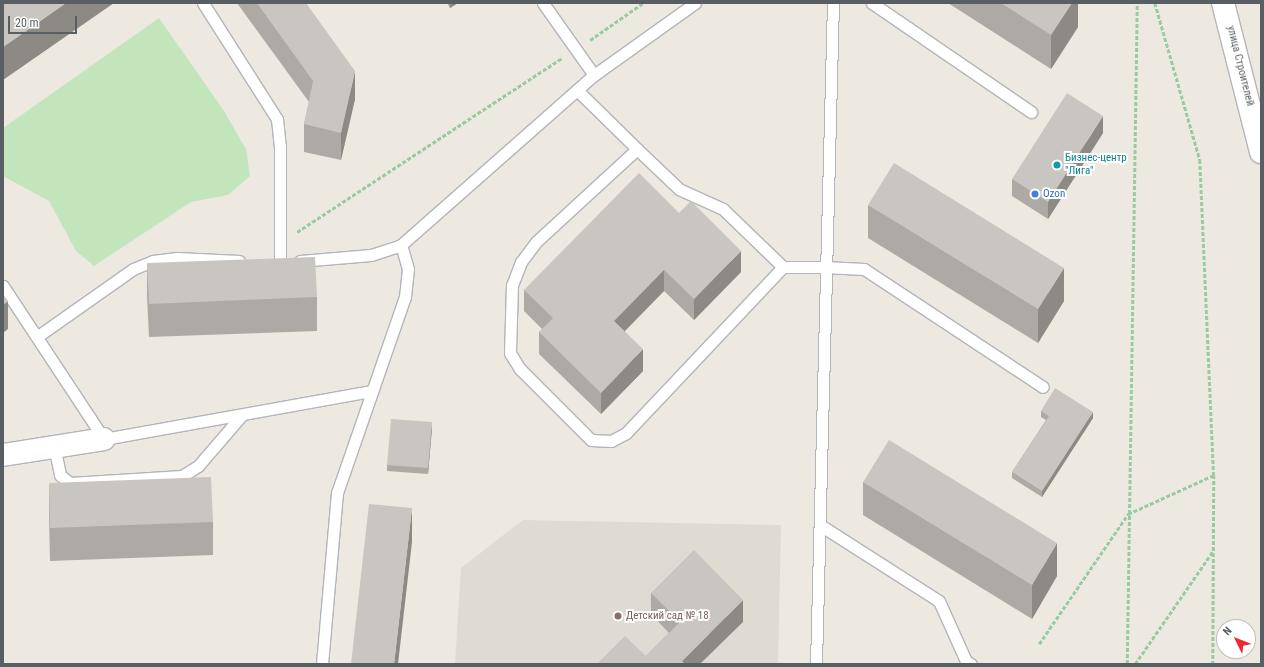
<!DOCTYPE html>
<meta charset="utf-8">
<style>
body{margin:0}
#map{position:relative;width:1264px;height:667px;overflow:hidden;background:#ede9e1;font-family:"Roboto Condensed",sans-serif}
div>[style]{position:absolute}
.education>*{inset:0;background:#dfdad2}
.green>*{inset:0;background:#c2e5bc}
.path>*{height:2.5px;margin-top:-1.25px;transform-origin:0;background:repeating-linear-gradient(90deg,#98cba0 0 4px,transparent 0 6px)}
.roads{filter:drop-shadow(1px 0 #b2b5b9) drop-shadow(-1px 0 #b2b5b9) drop-shadow(0 1px #b2b5b9) drop-shadow(0 -1px #b2b5b9)}
.lane>*{height:11px;margin:-5.5px;padding:0 5.5px;transform-origin:5.5px;border-radius:5.5px;background:#fff}
.street>*{height:22px;margin:-11px;padding:0 11px;transform-origin:11px;border-radius:11px;background:#fff}
.secondary>*{height:22px;margin:-11px;padding:0 11px;transform-origin:11px;border-radius:11px;background:#fff}
.wall>*{inset:0;background:#ada9a5}
.shaded-wall>*{inset:0;background:#8d8a86}
.building>*{inset:0;background:#c9c5c0}
.dots>*{width:11px;height:11px;translate:-50% -50%;box-sizing:border-box;border:2px solid #fff;border-radius:50%}
span{translate:-50% -50%;white-space:nowrap;text-align:center;line-height:1.15;-webkit-text-stroke:4px #fff;paint-order:stroke}
.street-label{font-size:11px;color:#595e62}
.culture-label{font-size:11px;color:#0d838f}
.left{translate:0 -50%;text-align:left}
.shop-label{font-size:11px;color:#366cbe}
.education-label{font-size:11px;color:#785e54}
.frame{position:absolute;inset:0;border:4px solid #595e62;pointer-events:none}
.north{position:absolute;left:1216px;top:619px;width:40px;height:40px;box-sizing:border-box;background:#fff;border:1px solid #bdbfc0;border-radius:50%;rotate:313deg;font-size:11px;font-weight:700;line-height:16px;text-align:center;color:#595e62}
.north::after{content:'';display:block;margin:auto;width:14px;height:18px;background:#ea2933;clip-path:polygon(50% 0,100% 100%,50% 72%,0 100%)}
.scale{position:absolute;left:8px;top:16px;width:69px;height:18px;box-sizing:border-box;border:2px solid #595e62;border-top:0;padding-left:5px;font-size:12px;line-height:14px;white-space:nowrap;color:#595e62;-webkit-text-stroke:3px #fff;paint-order:stroke}
</style>
<div id="map">
<div class="education">
<div style="clip-path:polygon(523px 520px,781px 525px,778px 664px,455px 664px,461px 568px)"></div>
</div>
<div class="green">
<div style="clip-path:polygon(159px 18px,224px 111px,246px 149px,250px 176px,228px 195px,191px 202px,94px 266px,76px 251px,49px 201px,3px 176px,3px 128px)"></div>
</div>
<div class="path">
<div style="left:1155px;top:3px;width:163px;rotate:74deg"></div>
<div style="left:1200px;top:160px;width:315px;rotate:87.5deg"></div>
<div style="left:1214px;top:475px;width:189px;rotate:90.3deg"></div>
<div style="left:590px;top:40px;width:65px;rotate:-34.9deg"></div>
<div style="left:297px;top:232px;width:317px;rotate:-33.3deg"></div>
<div style="left:1039px;top:644px;width:158px;rotate:-55.6deg"></div>
<div style="left:1128px;top:514px;width:94px;rotate:-24.4deg"></div>
<div style="left:1127px;top:664px;width:661px;rotate:-89.13deg"></div>
<div style="left:1135px;top:664px;width:137px;rotate:-55.4deg"></div>
</div>
<div class="roads">
<div class="lane">
<div style="left:203px;top:3px;width:138px;rotate:57.5deg"></div>
<div style="left:277px;top:119px;width:27px;rotate:84deg"></div>
<div style="left:280px;top:146px;width:117px;rotate:90deg"></div>
<div style="left:543px;top:3px;width:88px;rotate:54.7deg"></div>
<div style="left:872px;top:3px;width:193px;rotate:34.4deg"></div>
<div style="left:577px;top:90px;width:84px;rotate:44.5deg"></div>
<div style="left:300px;top:261px;width:71px;rotate:-4.8deg"></div>
<div style="left:371px;top:255px;width:32px;rotate:-18deg"></div>
<div style="left:401px;top:245px;width:257px;rotate:-41.4deg"></div>
<div style="left:594px;top:75px;width:124px;rotate:-35.5deg"></div>
<div style="left:783px;top:267px;width:83px;rotate:-136deg"></div>
<div style="left:723px;top:209px;width:48px;rotate:-155.6deg"></div>
<div style="left:679px;top:189px;width:58px;rotate:-136.4deg"></div>
<div style="left:637px;top:149px;width:137px;rotate:137.4deg"></div>
<div style="left:536px;top:242px;width:25px;rotate:127deg"></div>
<div style="left:521px;top:262px;width:25px;rotate:111deg"></div>
<div style="left:512px;top:285px;width:68px;rotate:91.7deg"></div>
<div style="left:510px;top:353px;width:19px;rotate:58deg"></div>
<div style="left:520px;top:369px;width:100px;rotate:45deg"></div>
<div style="left:591px;top:440px;width:20px;rotate:3deg"></div>
<div style="left:611px;top:441px;width:17px;rotate:-28deg"></div>
<div style="left:626px;top:433px;width:228px;rotate:-46.6deg"></div>
<div style="left:783px;top:267px;width:41px"></div>
<div style="left:824px;top:267px;width:40px;rotate:2.9deg"></div>
<div style="left:864px;top:269px;width:214px;rotate:33.4deg"></div>
<div style="left:3px;top:286px;width:183px;rotate:56.6deg"></div>
<div style="left:104px;top:439px;width:272px;rotate:-10.2deg"></div>
<div style="left:38px;top:336px;width:116px;rotate:-35.2deg"></div>
<div style="left:133px;top:269px;width:22px;rotate:-22deg"></div>
<div style="left:153px;top:261px;width:24px;rotate:-7deg"></div>
<div style="left:177px;top:258px;width:62px;rotate:2.8deg"></div>
<div style="left:54px;top:446px;width:30px;rotate:78deg"></div>
<div style="left:60px;top:475px;width:13px;rotate:39deg"></div>
<div style="left:70px;top:483px;width:112px;rotate:-3.6deg"></div>
<div style="left:182px;top:476px;width:19px;rotate:-32deg"></div>
<div style="left:198px;top:466px;width:66px;rotate:-49.3deg"></div>
<div style="left:820px;top:525px;width:141px;rotate:32.6deg"></div>
<div style="left:939px;top:601px;width:66px;rotate:65.8deg"></div>
<div style="left:966px;top:661px;width:6px;rotate:31deg"></div>
<div style="left:322px;top:664px;width:172px;rotate:-85deg"></div>
<div style="left:337px;top:493px;width:207px;rotate:-70.9deg"></div>
<div style="left:405px;top:297px;width:28px;rotate:-84deg"></div>
<div style="left:408px;top:269px;width:25px;rotate:-106deg"></div>
<div style="left:816px;top:664px;width:661px;rotate:-88.53deg"></div>
</div>
<div class="street">
<div style="left:3px;top:455px;width:102px;rotate:-9deg"></div>
</div>
<div class="secondary">
<div style="left:1223px;top:3px;width:154px;rotate:75.7deg"></div>
</div>
</div>
<div class="wall">
<div style="clip-path:polygon(237px 3px,306px 3px,355px 99px,341px 160px,304px 152px,304px 124px,309px 102px)"></div>
<div style="clip-path:polygon(447px 3px,458px 3px,450px 8px)"></div>
<div style="clip-path:polygon(948px 3px,1078px 3px,1078px 27px,1051px 69px)"></div>
<div style="clip-path:polygon(1103px 133px,1048px 219px,1012px 196px,1012px 179px)"></div>
<div style="clip-path:polygon(868px 205px,1064px 301px,1038px 343px,868px 238px)"></div>
<div style="clip-path:polygon(679px 213px,741px 272px,694px 320px,664px 291px,625px 331px,643px 371px,601px 414px,539px 354px,539px 332px,542px 329px,524px 311px,524px 290px)"></div>
<div style="clip-path:polygon(147px 263px,317px 297px,317px 331px,149px 337px,147px 296px)"></div>
<div style="clip-path:polygon(1041px 411px,1093px 418px,1042px 497px,1012px 478px,1012px 472px,1046px 420px,1041px 417px)"></div>
<div style="clip-path:polygon(432px 428px,428px 474px,387px 471px,387px 465px)"></div>
<div style="clip-path:polygon(863px 482px,1057px 576px,1032px 619px,863px 515px)"></div>
<div style="clip-path:polygon(49px 483px,213px 522px,213px 555px,50px 561px,49px 516px)"></div>
<div style="clip-path:polygon(651px 593px,743px 622px,646px 656px,669px 633px,651px 614px)"></div>
</div>
<div class="shaded-wall">
<div style="clip-path:polygon(66px 3px,114px 3px,3px 80px,3px 47px)"></div>
<div style="clip-path:polygon(450px 3px,458px 3px,450px 8px)"></div>
<div style="clip-path:polygon(1072px 3px,1078px 3px,1078px 27px,1051px 69px,1051px 35px)"></div>
<div style="clip-path:polygon(355px 71px,355px 99px,341px 160px,341px 133px)"></div>
<div style="clip-path:polygon(1103px 116px,1103px 133px,1048px 219px,1048px 202px)"></div>
<div style="clip-path:polygon(741px 251px,741px 272px,694px 320px,694px 299px)"></div>
<div style="clip-path:polygon(1064px 268px,1064px 301px,1038px 343px,1038px 309px)"></div>
<div style="clip-path:polygon(664px 270px,664px 291px,614px 342px,614px 321px)"></div>
<div style="clip-path:polygon(8px 301px,8px 329px,3px 333px,3px 305px)"></div>
<div style="clip-path:polygon(643px 349px,643px 371px,601px 414px,601px 393px)"></div>
<div style="clip-path:polygon(1093px 412px,1093px 418px,1042px 497px,1042px 491px)"></div>
<div style="clip-path:polygon(432px 422px,432px 428px,428px 474px,428px 468px)"></div>
<div style="clip-path:polygon(412px 508px,412px 542px,398px 664px,394px 664px)"></div>
<div style="clip-path:polygon(1057px 543px,1057px 576px,1032px 619px,1032px 585px)"></div>
<div style="clip-path:polygon(743px 600px,743px 622px,700px 664px,682px 664px,682px 661px)"></div>
</div>
<div class="building">
<div style="clip-path:polygon(3px 3px,66px 3px,3px 47px)"></div>
<div style="clip-path:polygon(257px 3px,306px 3px,355px 71px,341px 133px,304px 124px,313px 81px)"></div>
<div style="clip-path:polygon(1001px 3px,1072px 3px,1051px 35px)"></div>
<div style="clip-path:polygon(1067px 93px,1103px 116px,1048px 202px,1012px 179px)"></div>
<div style="clip-path:polygon(894px 163px,1064px 268px,1038px 309px,868px 205px)"></div>
<div style="clip-path:polygon(639px 173px,679px 213px,691px 201px,741px 251px,694px 299px,664px 270px,614px 321px,643px 349px,601px 393px,539px 332px,553px 318px,524px 290px)"></div>
<div style="clip-path:polygon(315px 257px,317px 297px,149px 304px,147px 263px)"></div>
<div style="clip-path:polygon(3px 294px,8px 301px,3px 305px)"></div>
<div style="clip-path:polygon(1055px 388px,1093px 412px,1042px 491px,1012px 472px,1049px 416px,1041px 411px)"></div>
<div style="clip-path:polygon(391px 419px,432px 422px,428px 468px,387px 465px)"></div>
<div style="clip-path:polygon(889px 440px,1057px 543px,1032px 585px,863px 482px)"></div>
<div style="clip-path:polygon(211px 477px,213px 522px,50px 528px,49px 483px)"></div>
<div style="clip-path:polygon(369px 504px,412px 508px,394px 664px,351px 664px)"></div>
<div style="clip-path:polygon(694px 550px,743px 600px,682px 661px,685px 664px,597px 664px,625px 636px,646px 656px,680px 622px,651px 593px)"></div>
</div>
<div class="dots">
<div style="left:1057px;top:165px;background:#0f9aa8"></div>
<div style="left:1035px;top:194px;background:#3f7fe0"></div>
<div style="left:618px;top:616px;background:#8d6e63"></div>
</div>
<div class="street-label">
<span style="left:1240px;top:66px;rotate:76deg">улица Строителей</span>
</div>
<div class="culture-label">
<span class="left" style="left:1065px;top:165px">Бизнес-центр<br>"Лига"</span>
</div>
<div class="shop-label">
<span class="left" style="left:1043px;top:194px">Ozon</span>
</div>
<div class="education-label">
<span class="left" style="left:626px;top:616px">Детский сад № 18</span>
</div>
<div class="frame"></div>
<div class="north">N</div>
<div class="scale">20 m</div>
</div>
